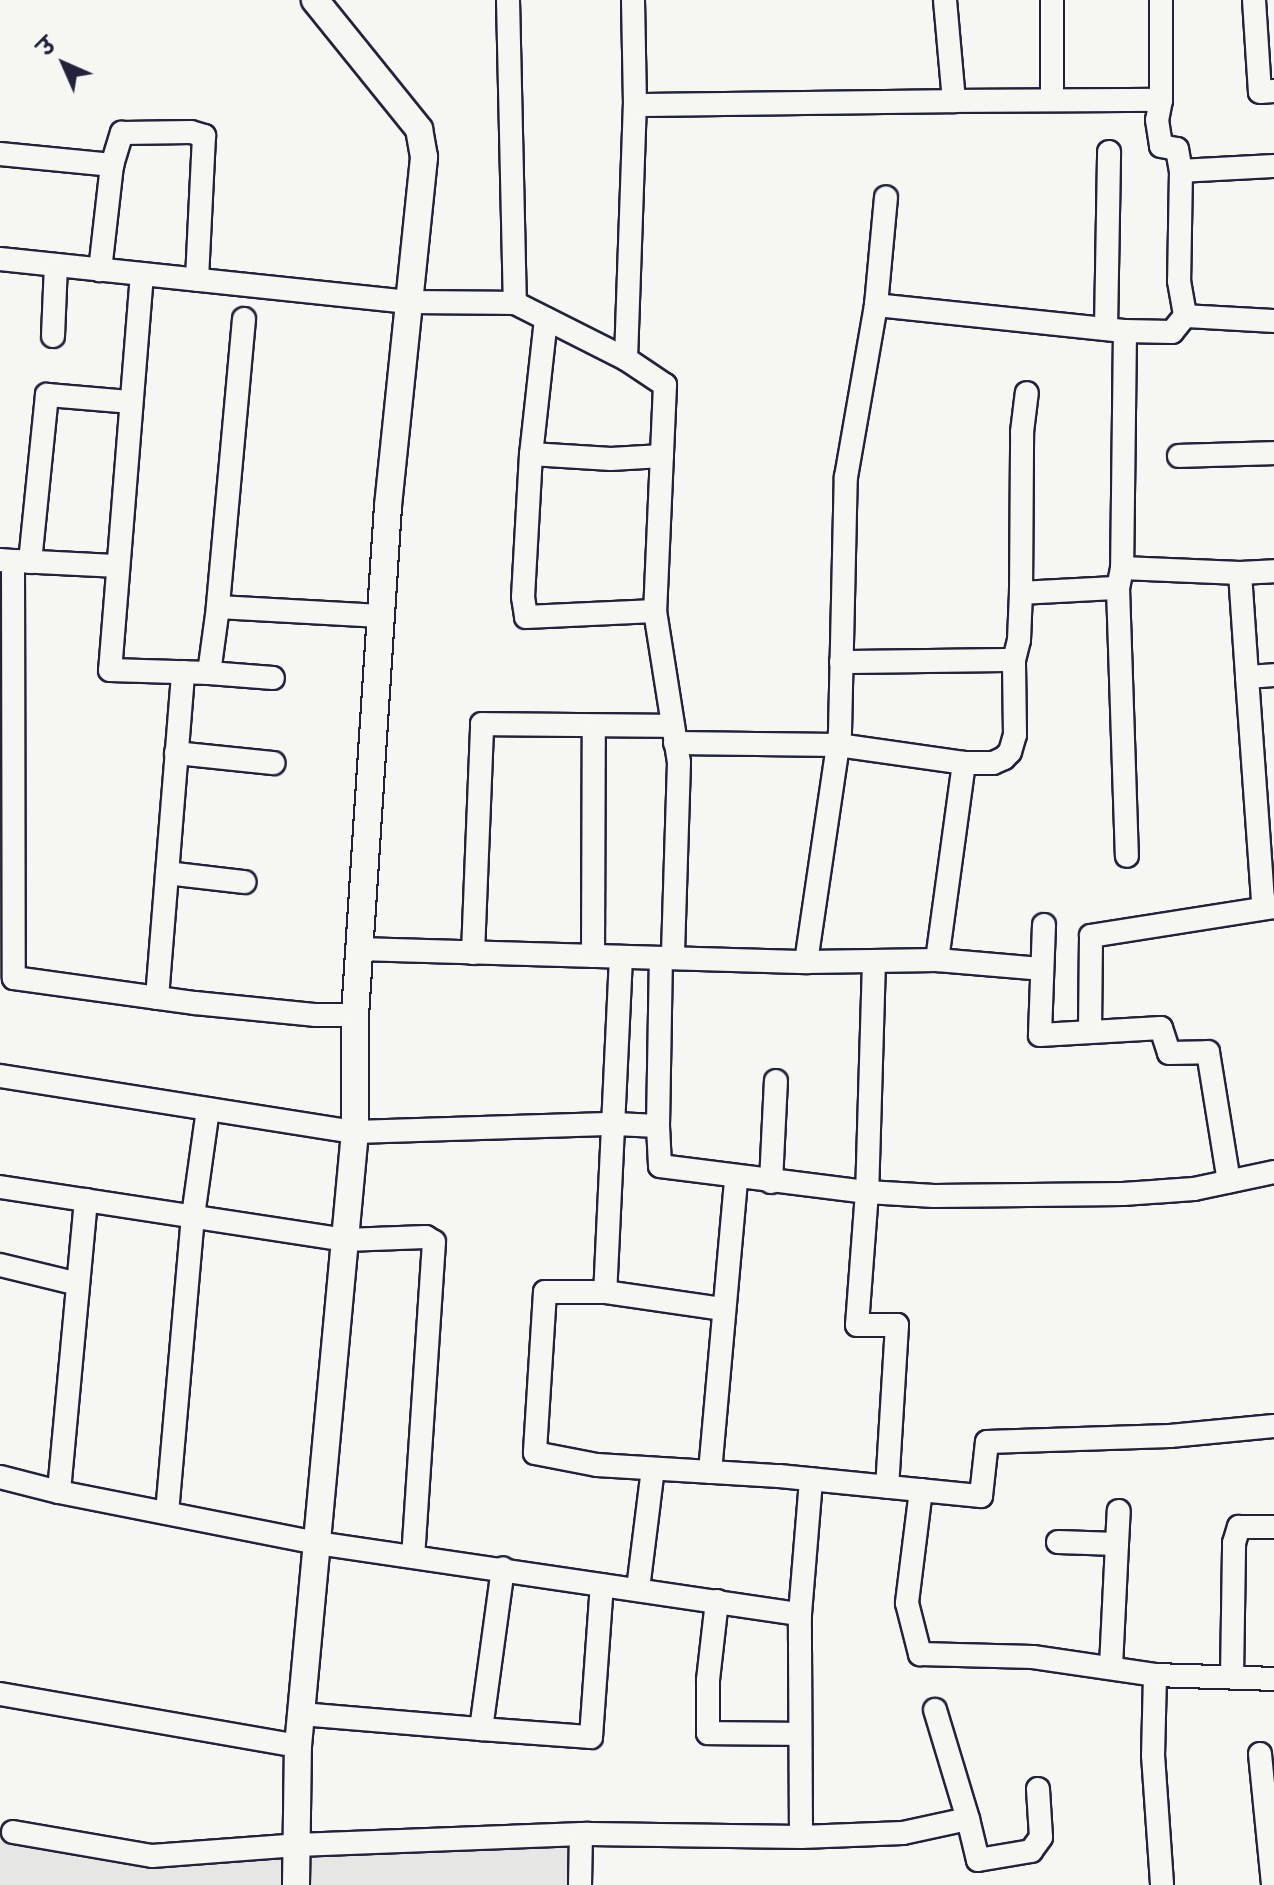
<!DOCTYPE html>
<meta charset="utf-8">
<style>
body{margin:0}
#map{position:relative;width:1274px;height:1885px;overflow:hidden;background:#f6f6f2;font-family:Pangolin,"Playpen Sans Deva",sans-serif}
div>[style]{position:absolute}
.built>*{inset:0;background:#e6e6e4}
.roads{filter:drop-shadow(2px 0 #22223b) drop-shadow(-2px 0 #22223b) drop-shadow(0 2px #22223b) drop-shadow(0 -2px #22223b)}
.minor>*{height:22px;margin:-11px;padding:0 11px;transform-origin:11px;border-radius:11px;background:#f6f6f2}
.tertiary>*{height:26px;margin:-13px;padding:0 13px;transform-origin:13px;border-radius:13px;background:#f6f6f2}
span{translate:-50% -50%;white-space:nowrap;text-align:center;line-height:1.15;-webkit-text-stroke:6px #f6f6f2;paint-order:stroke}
.north{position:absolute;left:24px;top:24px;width:80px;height:80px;-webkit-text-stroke:6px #f6f6f2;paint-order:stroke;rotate:315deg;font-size:22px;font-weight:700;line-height:32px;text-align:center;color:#22223b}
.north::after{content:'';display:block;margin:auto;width:28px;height:36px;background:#22223b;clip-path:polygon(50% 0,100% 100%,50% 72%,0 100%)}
</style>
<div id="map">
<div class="built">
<div style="clip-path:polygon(0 1836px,82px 1858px,151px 1862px,591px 1847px,590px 1885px,0 1885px)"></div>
</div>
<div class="roads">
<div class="minor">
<div style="left:508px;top:0;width:303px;rotate:88.7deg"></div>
<div style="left:633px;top:0;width:105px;rotate:88.9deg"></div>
<div style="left:1254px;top:0;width:92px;rotate:86.3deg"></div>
<div style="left:1260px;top:92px;width:14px;rotate:-4deg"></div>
<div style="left:1052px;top:100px;width:100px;rotate:-90deg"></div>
<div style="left:1161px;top:100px;width:20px;rotate:101deg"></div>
<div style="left:1157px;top:120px;width:26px;rotate:81deg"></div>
<div style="left:1161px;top:146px;width:16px;rotate:11deg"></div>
<div style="left:1177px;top:149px;width:22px;rotate:80deg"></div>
<div style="left:1181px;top:171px;width:110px;rotate:91deg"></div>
<div style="left:1179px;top:281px;width:36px;rotate:80deg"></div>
<div style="left:954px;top:101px;width:207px;rotate:-0.3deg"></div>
<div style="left:1161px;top:100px;width:100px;rotate:-90deg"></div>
<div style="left:0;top:154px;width:113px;rotate:5.6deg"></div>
<div style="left:112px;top:165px;width:106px;rotate:96.5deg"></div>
<div style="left:112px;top:165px;width:34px;rotate:-73deg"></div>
<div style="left:122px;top:133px;width:69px;rotate:-0.8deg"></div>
<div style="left:191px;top:132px;width:14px;rotate:17deg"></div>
<div style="left:204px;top:136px;width:144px;rotate:92.8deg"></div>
<div style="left:1181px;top:171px;width:93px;rotate:-3.1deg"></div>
<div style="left:0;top:259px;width:411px;rotate:6deg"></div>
<div style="left:409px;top:302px;width:106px;rotate:0.5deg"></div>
<div style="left:515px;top:303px;width:124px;rotate:26.8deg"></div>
<div style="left:626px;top:359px;width:254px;rotate:-88deg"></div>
<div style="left:635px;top:105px;width:319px;rotate:-0.7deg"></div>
<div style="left:954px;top:101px;width:101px;rotate:-95.1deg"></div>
<div style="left:142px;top:274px;width:397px;rotate:94.6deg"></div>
<div style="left:110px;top:670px;width:99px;rotate:1.7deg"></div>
<div style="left:209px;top:673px;width:67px;rotate:-82.2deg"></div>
<div style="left:876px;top:305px;width:108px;rotate:-84.7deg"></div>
<div style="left:244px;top:319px;width:289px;rotate:95.2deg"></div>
<div style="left:218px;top:607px;width:163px;rotate:3.2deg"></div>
<div style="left:546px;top:319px;width:136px;rotate:96.3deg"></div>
<div style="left:531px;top:454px;width:143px;rotate:93.2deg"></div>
<div style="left:523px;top:597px;width:20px;rotate:81deg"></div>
<div style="left:526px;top:617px;width:129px;rotate:-2.7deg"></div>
<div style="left:1106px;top:329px;width:177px;rotate:-89deg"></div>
<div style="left:1125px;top:331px;width:47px;rotate:1.2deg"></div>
<div style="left:1172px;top:332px;width:21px;rotate:-51deg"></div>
<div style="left:1185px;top:316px;width:89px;rotate:3.2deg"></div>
<div style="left:53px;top:336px;width:71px;rotate:-87.6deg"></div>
<div style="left:626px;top:359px;width:47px;rotate:33.7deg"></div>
<div style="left:665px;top:385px;width:226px;rotate:92.5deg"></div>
<div style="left:655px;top:611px;width:153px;rotate:81deg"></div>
<div style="left:679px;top:762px;width:196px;rotate:91.8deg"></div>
<div style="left:531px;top:454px;width:80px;rotate:3.6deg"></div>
<div style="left:611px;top:459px;width:51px;rotate:-3.4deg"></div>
<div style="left:1179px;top:456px;width:95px;rotate:-1.8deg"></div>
<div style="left:0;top:560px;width:13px;rotate:4deg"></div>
<div style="left:13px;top:561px;width:417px;rotate:89.9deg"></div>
<div style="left:14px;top:978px;width:183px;rotate:7.9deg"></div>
<div style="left:195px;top:1003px;width:122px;rotate:5.7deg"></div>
<div style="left:316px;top:1015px;width:39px"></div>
<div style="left:18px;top:561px;width:100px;rotate:2.9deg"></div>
<div style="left:30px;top:562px;width:168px;rotate:-84.2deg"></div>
<div style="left:47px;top:395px;width:83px;rotate:4.8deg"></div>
<div style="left:1122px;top:568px;width:20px;rotate:101deg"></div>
<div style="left:1118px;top:588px;width:268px;rotate:88.1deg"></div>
<div style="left:1240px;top:573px;width:104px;rotate:86.1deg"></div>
<div style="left:1247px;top:677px;width:27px;rotate:-4deg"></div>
<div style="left:1021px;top:593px;width:97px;rotate:-3deg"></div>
<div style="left:841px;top:662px;width:173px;rotate:-0.7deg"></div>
<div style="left:209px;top:673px;width:64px;rotate:4.5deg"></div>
<div style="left:1247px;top:677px;width:225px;rotate:85.9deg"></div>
<div style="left:1263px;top:901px;width:13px;rotate:29deg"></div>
<div style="left:675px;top:743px;width:163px;rotate:0.7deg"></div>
<div style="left:838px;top:745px;width:127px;rotate:8.1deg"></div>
<div style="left:964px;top:763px;width:29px"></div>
<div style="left:993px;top:763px;width:12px;rotate:-24deg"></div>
<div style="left:1004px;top:758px;width:8px;rotate:-45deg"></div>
<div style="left:1010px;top:752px;width:18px;rotate:-74deg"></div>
<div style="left:1015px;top:735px;width:75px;rotate:-90.8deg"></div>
<div style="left:1014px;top:660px;width:21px;rotate:-76deg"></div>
<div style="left:1019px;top:640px;width:47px;rotate:-87.6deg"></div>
<div style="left:1021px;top:593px;width:161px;rotate:-89.6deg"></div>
<div style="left:1022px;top:432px;width:39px;rotate:-83deg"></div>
<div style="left:176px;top:753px;width:98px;rotate:5.9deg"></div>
<div style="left:167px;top:873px;width:78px;rotate:6.7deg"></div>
<div style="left:1044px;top:925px;width:110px;rotate:92.1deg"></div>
<div style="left:1040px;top:1035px;width:121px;rotate:-3.3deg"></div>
<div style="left:1161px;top:1028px;width:26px;rotate:72deg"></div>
<div style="left:1169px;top:1053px;width:39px;rotate:-1deg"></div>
<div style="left:1208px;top:1052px;width:131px;rotate:80.8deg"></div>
<div style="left:361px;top:949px;width:445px;rotate:1.7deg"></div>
<div style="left:806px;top:962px;width:232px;rotate:-81.6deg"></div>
<div style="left:840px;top:732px;width:255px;rotate:-88.7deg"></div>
<div style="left:846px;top:477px;width:175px;rotate:-80.1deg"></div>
<div style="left:876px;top:305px;width:250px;rotate:6deg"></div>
<div style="left:1125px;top:331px;width:237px;rotate:90.7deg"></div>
<div style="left:1122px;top:568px;width:118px;rotate:2.4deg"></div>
<div style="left:1240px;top:573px;width:34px;rotate:-3deg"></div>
<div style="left:473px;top:953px;width:229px;rotate:-87.7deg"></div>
<div style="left:482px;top:724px;width:191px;rotate:0.6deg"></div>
<div style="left:593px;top:956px;width:230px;rotate:-89.8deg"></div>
<div style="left:621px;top:957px;width:335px;rotate:92.7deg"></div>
<div style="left:605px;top:1292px;width:60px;rotate:180deg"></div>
<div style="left:545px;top:1292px;width:161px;rotate:93.6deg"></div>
<div style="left:535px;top:1453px;width:63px;rotate:11deg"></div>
<div style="left:597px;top:1465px;width:182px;rotate:3.5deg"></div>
<div style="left:779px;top:1476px;width:203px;rotate:5.7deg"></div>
<div style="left:981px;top:1496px;width:54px;rotate:-83.7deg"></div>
<div style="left:987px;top:1442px;width:183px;rotate:-1.9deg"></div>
<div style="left:1170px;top:1436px;width:104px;rotate:-5.5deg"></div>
<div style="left:937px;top:960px;width:199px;rotate:-82.2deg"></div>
<div style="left:874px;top:961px;width:231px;rotate:91.7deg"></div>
<div style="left:867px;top:1192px;width:133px;rotate:94.3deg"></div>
<div style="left:857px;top:1325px;width:40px"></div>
<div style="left:897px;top:1325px;width:162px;rotate:93.5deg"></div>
<div style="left:806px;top:962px;width:131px;rotate:-0.9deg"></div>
<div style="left:937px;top:960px;width:104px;rotate:4.9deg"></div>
<div style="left:157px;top:998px;width:327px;rotate:-85.4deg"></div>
<div style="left:1090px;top:1032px;width:96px;rotate:-89.4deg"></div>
<div style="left:1091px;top:936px;width:185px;rotate:-9deg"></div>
<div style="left:0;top:1076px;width:359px;rotate:9deg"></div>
<div style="left:355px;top:1132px;width:260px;rotate:-1.8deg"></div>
<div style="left:615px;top:1124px;width:43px;rotate:2.7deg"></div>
<div style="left:658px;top:1126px;width:168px;rotate:-89deg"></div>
<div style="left:658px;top:1126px;width:40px;rotate:87.1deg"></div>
<div style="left:660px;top:1166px;width:209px;rotate:7.2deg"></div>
<div style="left:867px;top:1192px;width:67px;rotate:3.4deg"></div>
<div style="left:934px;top:1196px;width:189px;rotate:-0.6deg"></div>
<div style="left:1123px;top:1194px;width:71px;rotate:-4deg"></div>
<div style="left:1194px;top:1189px;width:82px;rotate:-12deg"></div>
<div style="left:771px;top:1182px;width:101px;rotate:-87.2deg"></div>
<div style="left:0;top:1187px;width:349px;rotate:8.7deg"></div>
<div style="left:345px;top:1240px;width:81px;rotate:-2.1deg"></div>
<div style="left:426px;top:1237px;width:9px;rotate:32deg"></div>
<div style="left:434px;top:1242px;width:315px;rotate:93.8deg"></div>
<div style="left:86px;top:1200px;width:293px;rotate:95.3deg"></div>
<div style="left:59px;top:1492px;width:263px;rotate:11.2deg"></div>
<div style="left:317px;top:1543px;width:488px;rotate:8.4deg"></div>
<div style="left:800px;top:1614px;width:135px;rotate:-85.3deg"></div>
<div style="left:0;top:1265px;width:80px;rotate:13.7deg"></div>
<div style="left:605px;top:1292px;width:119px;rotate:8.2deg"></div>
<div style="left:710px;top:1472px;width:295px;rotate:-84.9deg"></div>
<div style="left:0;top:1477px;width:61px;rotate:14.3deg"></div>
<div style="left:921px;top:1490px;width:114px;rotate:97.1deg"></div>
<div style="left:907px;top:1603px;width:53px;rotate:75.7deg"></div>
<div style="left:920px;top:1654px;width:113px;rotate:1.5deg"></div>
<div style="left:1033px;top:1657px;width:123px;rotate:8.4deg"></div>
<div style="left:1155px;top:1675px;width:80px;rotate:91.4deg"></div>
<div style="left:1153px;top:1755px;width:130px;rotate:86deg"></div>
<div style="left:167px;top:1513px;width:298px;rotate:-85deg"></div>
<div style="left:193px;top:1216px;width:108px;rotate:-82deg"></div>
<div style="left:1058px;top:1542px;width:59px;rotate:1.9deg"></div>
<div style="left:1117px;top:1544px;width:124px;rotate:92.8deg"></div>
<div style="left:1117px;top:1544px;width:33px;rotate:-87deg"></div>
<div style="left:638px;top:1589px;width:121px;rotate:-82.9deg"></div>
<div style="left:717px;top:1601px;width:80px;rotate:96.5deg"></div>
<div style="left:708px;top:1680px;width:53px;rotate:90deg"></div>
<div style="left:708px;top:1733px;width:92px;rotate:0.6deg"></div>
<div style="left:1155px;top:1675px;width:119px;rotate:1.9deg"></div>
<div style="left:1232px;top:1677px;width:134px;rotate:-89.1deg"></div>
<div style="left:1234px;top:1543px;width:17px;rotate:-73deg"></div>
<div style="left:1239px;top:1527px;width:35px"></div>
<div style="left:0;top:1694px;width:303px;rotate:9.9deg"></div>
<div style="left:301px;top:1714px;width:181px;rotate:4.8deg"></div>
<div style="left:481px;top:1729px;width:162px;rotate:-82.2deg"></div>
<div style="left:481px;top:1729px;width:110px;rotate:4.2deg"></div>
<div style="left:591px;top:1737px;width:152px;rotate:-85.9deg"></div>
<div style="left:1260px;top:1754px;width:132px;rotate:84.3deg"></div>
<div style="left:968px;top:1819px;width:42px;rotate:76.3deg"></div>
<div style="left:978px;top:1860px;width:54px;rotate:-9.6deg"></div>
<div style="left:1031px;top:1851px;width:17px;rotate:-54deg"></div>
<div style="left:1041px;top:1837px;width:48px;rotate:-93.6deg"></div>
<div style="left:13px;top:1832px;width:141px;rotate:9.8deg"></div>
<div style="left:152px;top:1856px;width:145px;rotate:-4.3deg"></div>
<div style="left:297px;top:1845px;width:292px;rotate:-2.2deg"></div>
<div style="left:589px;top:1834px;width:212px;rotate:0.8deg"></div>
<div style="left:801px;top:1837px;width:223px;rotate:-90.3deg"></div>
<div style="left:801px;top:1837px;width:102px;rotate:-2.2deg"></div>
<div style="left:903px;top:1833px;width:66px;rotate:-12.2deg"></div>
<div style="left:968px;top:1819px;width:114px;rotate:-106.8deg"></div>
<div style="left:580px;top:1885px;width:51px;rotate:-88.9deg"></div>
</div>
<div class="tertiary">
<div style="left:296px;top:1885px;width:139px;rotate:-89.2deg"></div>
<div style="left:298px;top:1746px;width:617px;rotate:-84.7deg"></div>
<div style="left:355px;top:1132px;width:117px;rotate:-90deg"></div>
<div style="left:355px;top:1015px;width:510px;rotate:-86.29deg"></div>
<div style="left:388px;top:506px;width:351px;rotate:-84.1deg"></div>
<div style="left:424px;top:157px;width:28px;rotate:-100deg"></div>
<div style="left:419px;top:129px;width:166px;rotate:-128.9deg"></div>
</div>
</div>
<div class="north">उ</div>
</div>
